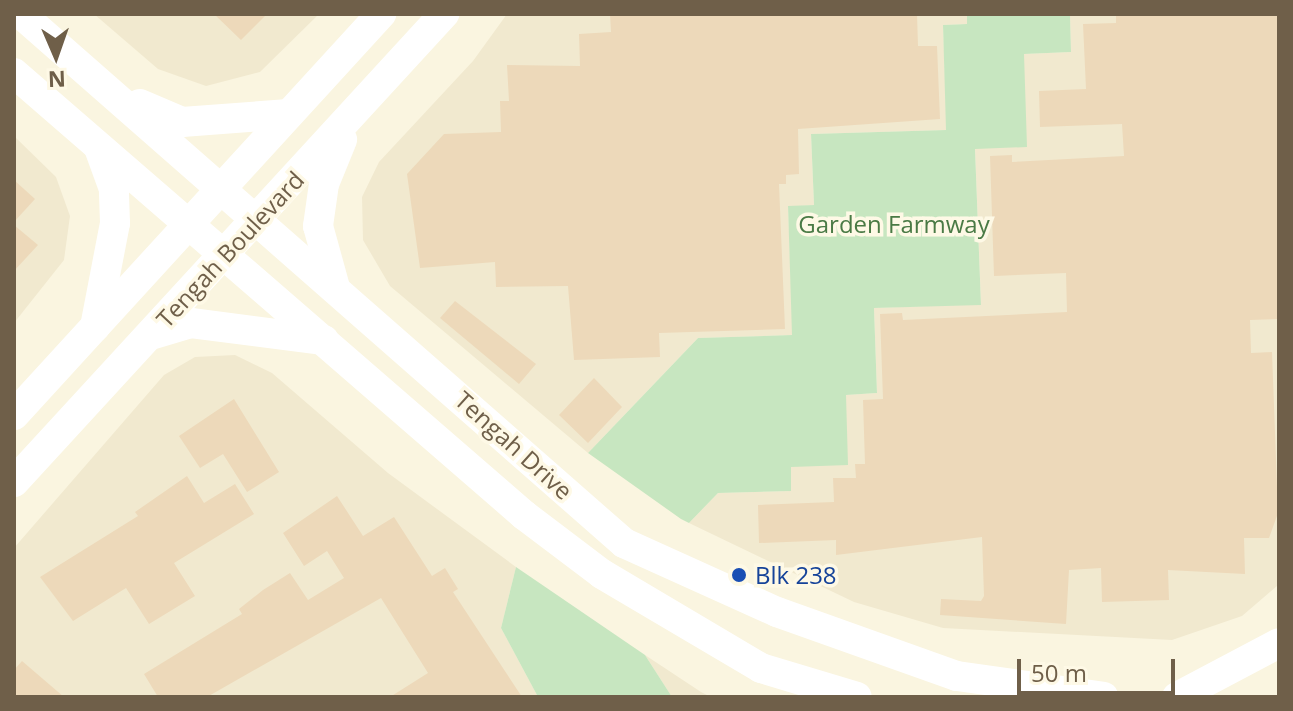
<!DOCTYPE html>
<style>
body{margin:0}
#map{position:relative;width:1293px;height:711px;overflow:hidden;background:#faf5e0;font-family:"Open Sans",sans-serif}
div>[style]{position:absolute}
.residential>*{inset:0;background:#f1e9cf}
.green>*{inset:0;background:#c7e6c0}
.building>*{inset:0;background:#edd9ba}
.secondary>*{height:30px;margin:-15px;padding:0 15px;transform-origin:15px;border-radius:15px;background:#fff}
.dots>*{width:22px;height:22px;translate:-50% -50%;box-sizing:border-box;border:4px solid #fef9e6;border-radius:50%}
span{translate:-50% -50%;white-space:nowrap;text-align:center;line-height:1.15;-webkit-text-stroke:7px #fef9e6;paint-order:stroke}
.park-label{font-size:24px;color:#4a7a45}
.street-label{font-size:24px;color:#6f5f49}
.transit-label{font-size:24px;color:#164399}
.left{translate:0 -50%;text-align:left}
.frame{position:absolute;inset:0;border:16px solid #6f5f49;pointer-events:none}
.north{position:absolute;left:16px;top:16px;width:80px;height:80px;-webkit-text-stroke:6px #fef9e6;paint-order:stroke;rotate:178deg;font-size:22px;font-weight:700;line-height:32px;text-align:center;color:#6f5f49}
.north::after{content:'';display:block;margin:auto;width:28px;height:36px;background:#6f5f49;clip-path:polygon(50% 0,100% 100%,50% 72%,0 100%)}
.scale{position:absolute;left:1017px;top:659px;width:158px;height:36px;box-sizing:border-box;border:4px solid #6f5f49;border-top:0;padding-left:10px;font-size:24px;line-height:28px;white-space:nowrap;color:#6f5f49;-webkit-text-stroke:6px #fef9e6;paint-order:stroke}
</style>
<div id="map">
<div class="residential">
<div style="clip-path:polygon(94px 14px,319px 14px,260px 72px,206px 86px,158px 69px)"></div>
<div style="clip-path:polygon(507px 14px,967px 14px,968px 24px,943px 25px,947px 130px,811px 134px,814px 205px,788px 207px,793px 335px,698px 338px,588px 453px,390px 286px,363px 240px,362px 197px,379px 162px,473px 61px)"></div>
<div style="clip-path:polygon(1070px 14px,1279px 14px,1277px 586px,1242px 616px,1172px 640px,943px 628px,854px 602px,689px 523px,718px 493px,791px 491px,791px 467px,846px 395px,877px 393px,874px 308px,981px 304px,975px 148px,1024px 54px,1071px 52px)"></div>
<div style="clip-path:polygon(14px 136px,56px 177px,70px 216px,64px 260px,14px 323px)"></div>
<div style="clip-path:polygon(235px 355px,272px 373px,388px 473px,516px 567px,501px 628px,538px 697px,14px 697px,14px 548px,164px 375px,195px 357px)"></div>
<div style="clip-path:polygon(645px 655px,701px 692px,711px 697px,672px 697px)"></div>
</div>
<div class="green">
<div style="clip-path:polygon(967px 14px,1070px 14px,1071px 52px,1024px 54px,1027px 147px,975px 149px,981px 305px,874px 308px,877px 393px,846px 395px,848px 465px,791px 467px,791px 491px,718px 493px,689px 523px,681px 519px,588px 453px,698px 338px,792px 335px,788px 206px,814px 205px,811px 134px,946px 130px,943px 25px,967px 24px)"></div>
<div style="clip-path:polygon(516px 567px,645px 655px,672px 697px,538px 697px,501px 628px)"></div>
</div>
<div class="building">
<div style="clip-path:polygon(214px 14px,267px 14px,241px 40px)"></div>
<div style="clip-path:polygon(610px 14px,917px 14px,918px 46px,937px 46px,940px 119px,798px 129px,799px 174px,786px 175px,786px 184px,779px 184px,785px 329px,659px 333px,660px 357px,574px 360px,568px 286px,496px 287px,495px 262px,420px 268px,407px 174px,444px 134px,501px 132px,500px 101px,509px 101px,507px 65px,580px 66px,579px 34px,611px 32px)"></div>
<div style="clip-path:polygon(1116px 14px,1279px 14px,1279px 319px,1250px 320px,1251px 353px,1272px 352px,1278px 513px,1269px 538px,1244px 538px,1245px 574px,1168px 570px,1169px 600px,1102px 602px,1101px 568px,1069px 570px,1066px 624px,940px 615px,941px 599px,981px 601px,984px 596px,982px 537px,836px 555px,836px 540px,759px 543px,758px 505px,834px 502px,833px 478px,856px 478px,855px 464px,865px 464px,863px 400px,883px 399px,880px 314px,902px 313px,903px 320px,1067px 312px,1066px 273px,994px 276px,990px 156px,1012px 155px,1012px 162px,1124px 156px,1122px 124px,1040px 127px,1039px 91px,1086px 89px,1083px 24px,1116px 23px)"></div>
<div style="clip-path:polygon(14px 180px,35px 199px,14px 222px)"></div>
<div style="clip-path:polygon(14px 225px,38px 245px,14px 271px)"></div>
<div style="clip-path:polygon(455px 301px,536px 364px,519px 384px,440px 318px)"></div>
<div style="clip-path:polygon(594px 378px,622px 407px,588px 443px,559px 415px)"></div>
<div style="clip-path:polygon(234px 399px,279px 472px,247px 492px,223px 454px,200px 468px,179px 436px)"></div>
<div style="clip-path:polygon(187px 476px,204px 503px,235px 484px,254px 514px,174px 563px,195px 596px,149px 624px,126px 588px,73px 621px,40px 577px,138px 516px,135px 512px)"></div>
<div style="clip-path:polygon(337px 496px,363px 536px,394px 517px,432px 576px,445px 568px,458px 589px,453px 592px,522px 697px,390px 697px,428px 673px,381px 598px,207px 697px,158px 697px,144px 674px,242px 614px,239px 609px,263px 590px,290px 573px,308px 600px,344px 578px,327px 551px,304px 566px,283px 533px)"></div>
<div style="clip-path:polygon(22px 661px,64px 697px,14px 697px,14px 670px)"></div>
</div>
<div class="secondary">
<div style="left:21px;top:14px;width:802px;rotate:41.26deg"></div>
<div style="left:624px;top:543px;width:168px;rotate:24.3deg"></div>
<div style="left:777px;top:612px;width:191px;rotate:19.6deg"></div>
<div style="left:957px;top:676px;width:148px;rotate:8.1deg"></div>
<div style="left:14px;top:73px;width:675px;rotate:40.91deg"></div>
<div style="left:524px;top:515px;width:98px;rotate:37.1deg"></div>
<div style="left:602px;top:574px;width:185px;rotate:30.6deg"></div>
<div style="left:761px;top:668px;width:100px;rotate:16.8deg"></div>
<div style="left:140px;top:104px;width:46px;rotate:23.2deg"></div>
<div style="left:182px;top:122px;width:107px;rotate:-4.3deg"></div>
<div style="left:334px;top:284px;width:60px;rotate:-105.4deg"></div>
<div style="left:318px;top:226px;width:42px;rotate:-81.9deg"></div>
<div style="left:324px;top:184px;width:48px;rotate:-67.8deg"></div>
<div style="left:95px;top:327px;width:106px;rotate:-79.1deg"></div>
<div style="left:115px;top:223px;width:34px;rotate:-92deg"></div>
<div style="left:114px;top:189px;width:44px;rotate:-110.1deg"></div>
<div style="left:151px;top:335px;width:42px;rotate:-16.7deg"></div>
<div style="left:191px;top:323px;width:134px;rotate:7.3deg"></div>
<div style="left:14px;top:415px;width:544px;rotate:-47.53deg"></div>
<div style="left:14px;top:482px;width:636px;rotate:-47.42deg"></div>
<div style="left:1177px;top:697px;width:115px;rotate:-27.9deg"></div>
</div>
<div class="dots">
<div style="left:739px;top:575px;background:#1a4fb4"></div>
</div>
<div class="park-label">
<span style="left:894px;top:224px">Garden Farmway</span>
</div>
<div class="street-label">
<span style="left:230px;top:249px;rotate:-47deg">Tengah Boulevard</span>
<span style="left:514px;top:445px;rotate:42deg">Tengah Drive</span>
</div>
<div class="transit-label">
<span class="left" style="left:755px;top:575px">Blk 238</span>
</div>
<div class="frame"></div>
<div class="north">N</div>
<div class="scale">50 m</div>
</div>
